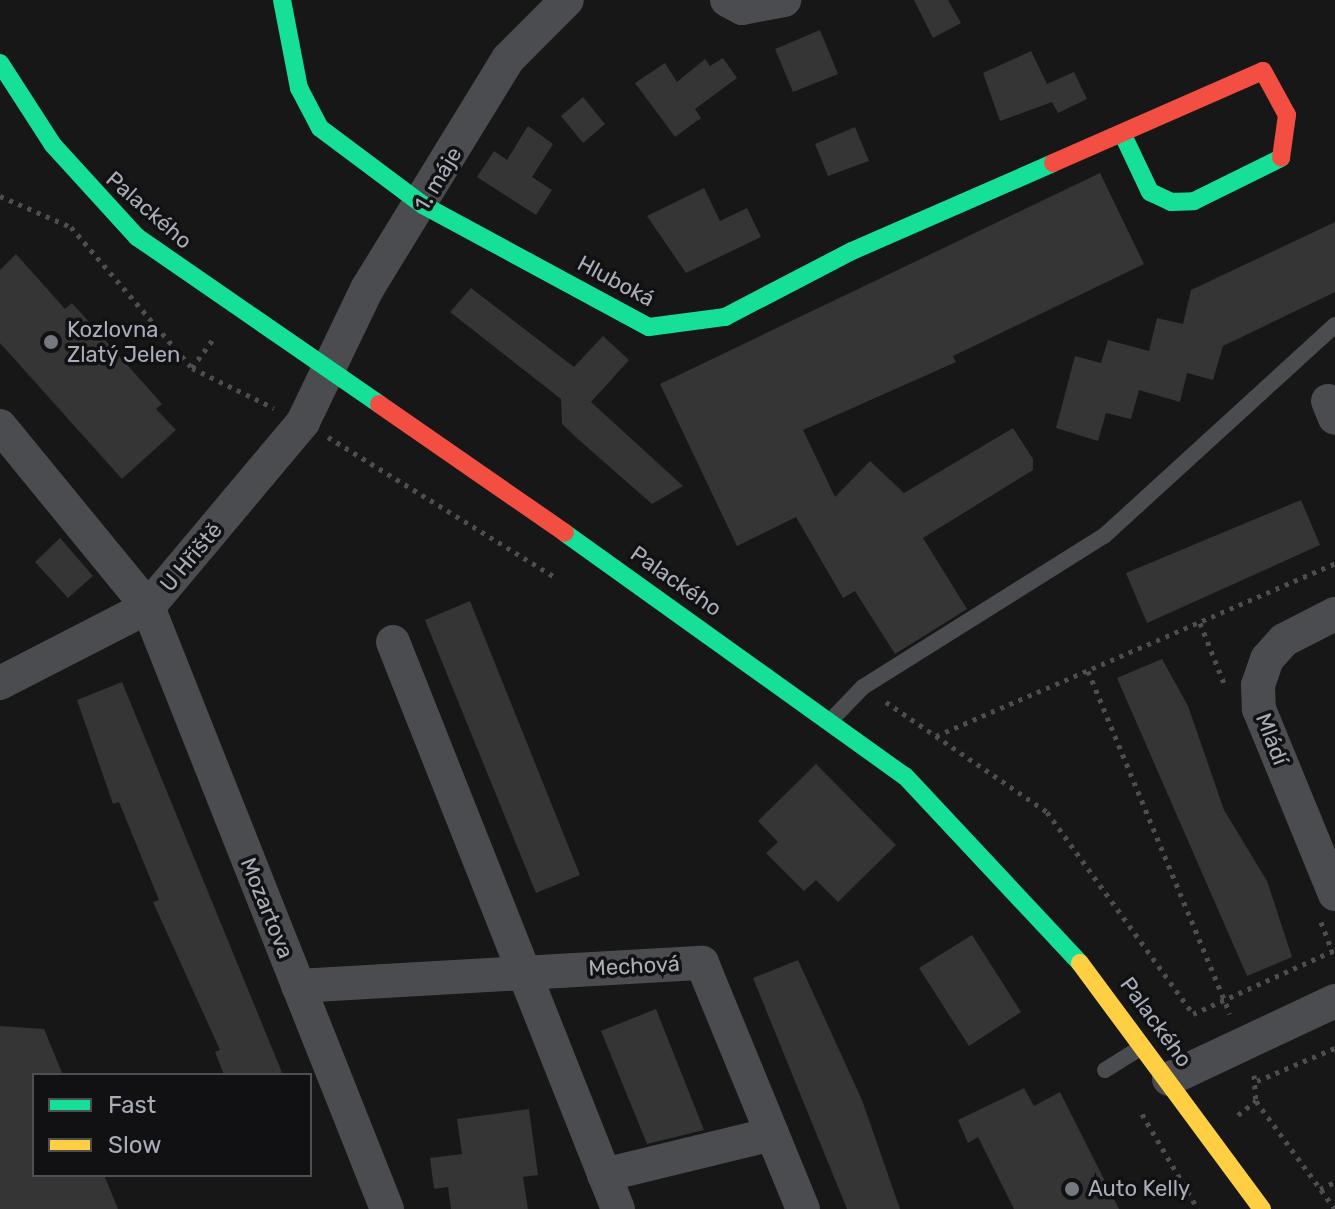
<!DOCTYPE html>
<meta charset="utf-8">
<style>
body{margin:0}
#map{position:relative;width:1335px;height:1209px;overflow:hidden;background:#171717;font-family:Rubik,sans-serif}
div>[style]{position:absolute}
.building>*{inset:0;background:#353536}
.path>*{height:5px;margin-top:-2.5px;transform-origin:0;background:repeating-linear-gradient(90deg,#4d4e52 0 4px,transparent 0 10px)}
.lane>*{height:16px;margin:-8px;padding:0 8px;transform-origin:8px;border-radius:8px;background:#4b4c50}
.street>*{height:34px;margin:-17px;padding:0 17px;transform-origin:17px;border-radius:17px;background:#4b4c50}
.fast>*{height:18px;margin:-9px;padding:0 9px;transform-origin:9px;border-radius:9px;background:#16e098}
.slow>*{height:18px;margin:-9px;padding:0 9px;transform-origin:9px;border-radius:9px;background:#ffcf43}
.jam>*{height:18px;margin:-9px;padding:0 9px;transform-origin:9px;border-radius:9px;background:#f24e42}
.dots>*{width:22px;height:22px;translate:-50% -50%;box-sizing:border-box;border:4px solid #111113;border-radius:50%}
span{translate:-50% -50%;white-space:nowrap;text-align:center;line-height:1.15;-webkit-text-stroke:7px #111113;paint-order:stroke}
.street-label{font-size:22px;color:#a8adb8}
.poi-label{font-size:22px;color:#a8adb8}
.left{translate:0 -50%;text-align:left}
.legend{position:absolute;left:32px;top:1073px;width:280px;height:104px;box-sizing:border-box;background:#111113;border:2px solid #4d4f55;margin:0;padding:10px 14px;list-style:none;font-size:24px;color:#a8adb8}
.legend li{display:flex;align-items:center;gap:16px;height:40px}
.legend b{width:40px;border:2px solid #4d4f55}
</style>
<div id="map">
<div class="building">
<div style="clip-path:polygon(914px 0,948px 0,961px 23px,933px 38px)"></div>
<div style="clip-path:polygon(820px 30px,838px 74px,793px 92px,775px 49px)"></div>
<div style="clip-path:polygon(1031px 51px,1047px 84px,1074px 72px,1087px 99px,1058px 113px,1052px 102px,1000px 121px,983px 73px)"></div>
<div style="clip-path:polygon(723px 58px,737px 78px,695px 109px,701px 118px,675px 137px,635px 83px,665px 63px,677px 82px,705px 59px,710px 66px)"></div>
<div style="clip-path:polygon(583px 97px,605px 124px,583px 143px,561px 116px)"></div>
<div style="clip-path:polygon(528px 126px,553px 144px,532px 177px,552px 190px,536px 215px,477px 177px,494px 151px,507px 160px)"></div>
<div style="clip-path:polygon(855px 127px,869px 161px,828px 176px,815px 144px)"></div>
<div style="clip-path:polygon(1100px 173px,1144px 264px,953px 356px,956px 362px,803px 430px,835px 497px,870px 461px,904px 493px,1013px 428px,1033px 459px,1033px 470px,923px 538px,967px 609px,895px 654px,855px 591px,843px 598px,796px 517px,737px 546px,660px 384px)"></div>
<div style="clip-path:polygon(704px 188px,720px 221px,747px 208px,761px 237px,686px 273px,647px 216px)"></div>
<div style="clip-path:polygon(1335px 222px,1335px 292px,1223px 346px,1213px 380px,1187px 373px,1180px 402px,1139px 390px,1131px 419px,1106px 413px,1098px 441px,1056px 428px,1075px 356px,1101px 363px,1108px 340px,1149px 351px,1157px 318px,1183px 324px,1191px 290px)"></div>
<div style="clip-path:polygon(16px 254px,65px 309px,72px 303px,162px 404px,156px 409px,176px 430px,122px 479px,0 343px,0 270px)"></div>
<div style="clip-path:polygon(471px 288px,574px 367px,603px 336px,629px 360px,591px 402px,683px 486px,652px 504px,579px 440px,562px 424px,561px 399px,450px 312px)"></div>
<div style="clip-path:polygon(1301px 500px,1320px 545px,1147px 623px,1126px 573px)"></div>
<div style="clip-path:polygon(60px 538px,93px 576px,68px 598px,35px 562px)"></div>
<div style="clip-path:polygon(470px 601px,580px 875px,536px 893px,425px 620px)"></div>
<div style="clip-path:polygon(1162px 659px,1188px 706px,1224px 810px,1267px 881px,1292px 957px,1247px 976px,1117px 678px)"></div>
<div style="clip-path:polygon(122px 682px,283px 1075px,224px 1075px,215px 1052px,220px 1050px,153px 902px,159px 900px,119px 802px,113px 804px,77px 700px)"></div>
<div style="clip-path:polygon(816px 764px,896px 845px,838px 902px,816px 880px,804px 891px,766px 853px,778px 842px,758px 821px)"></div>
<div style="clip-path:polygon(972px 935px,1021px 1012px,969px 1046px,919px 968px)"></div>
<div style="clip-path:polygon(798px 960px,862px 1100px,900px 1209px,847px 1209px,753px 978px)"></div>
<div style="clip-path:polygon(656px 1009px,704px 1130px,647px 1144px,601px 1031px)"></div>
<div style="clip-path:polygon(0 1026px,44px 1029px,63px 1075px,34px 1075px,34px 1175px,104px 1175px,118px 1209px,0 1209px)"></div>
<div style="clip-path:polygon(1024px 1088px,1034px 1106px,1060px 1092px,1119px 1209px,1014px 1209px,978px 1137px,968px 1143px,958px 1120px)"></div>
<div style="clip-path:polygon(529px 1109px,538px 1175px,523px 1177px,528px 1209px,451px 1209px,448px 1187px,434px 1189px,430px 1158px,462px 1154px,457px 1119px)"></div>
</div>
<div class="path">
<div style="left:0;top:196px;width:77px;rotate:23.6deg"></div>
<div style="left:71px;top:227px;width:186px;rotate:49.4deg"></div>
<div style="left:192px;top:368px;width:91px;rotate:26deg"></div>
<div style="left:192px;top:368px;width:39px;rotate:-54deg"></div>
<div style="left:328px;top:437px;width:270px;rotate:31.7deg"></div>
<div style="left:1200px;top:623px;width:65px;rotate:68.2deg"></div>
<div style="left:1088px;top:671px;width:371px;rotate:67.5deg"></div>
<div style="left:886px;top:702px;width:195px;rotate:34.3deg"></div>
<div style="left:1047px;top:812px;width:249px;rotate:54.1deg"></div>
<div style="left:1193px;top:1014px;width:156px;rotate:-24.3deg"></div>
<div style="left:936px;top:736px;width:435px;rotate:-23.4deg"></div>
<div style="left:1321px;top:922px;width:31px;rotate:69deg"></div>
<div style="left:1254px;top:1075px;width:26px;rotate:86deg"></div>
<div style="left:1256px;top:1101px;width:134px;rotate:53.8deg"></div>
<div style="left:1257px;top:1081px;width:85px;rotate:-22.9deg"></div>
<div style="left:1142px;top:1114px;width:110px;rotate:59.5deg"></div>
<div style="left:1238px;top:1115px;width:23px;rotate:-38deg"></div>
<div style="left:1320px;top:1189px;width:17px;rotate:-25deg"></div>
</div>
<div class="lane">
<div style="left:834px;top:717px;width:42px;rotate:-46deg"></div>
<div style="left:863px;top:687px;width:284px;rotate:-32.1deg"></div>
<div style="left:1104px;top:536px;width:313px;rotate:-42.4deg"></div>
<div style="left:1105px;top:1070px;width:44px;rotate:-31.9deg"></div>
</div>
<div class="street">
<div style="left:727px;top:0;width:17px;rotate:28deg"></div>
<div style="left:742px;top:8px;width:43px;rotate:-10.8deg"></div>
<div style="left:1328px;top:401px;width:18px;rotate:68deg"></div>
<div style="left:0;top:426px;width:234px;rotate:50.7deg"></div>
<div style="left:148px;top:607px;width:648px;rotate:68.35deg"></div>
<div style="left:1335px;top:614px;width:57px;rotate:153deg"></div>
<div style="left:1284px;top:640px;width:25px;rotate:132deg"></div>
<div style="left:1267px;top:659px;width:28px;rotate:109deg"></div>
<div style="left:1258px;top:685px;width:24px;rotate:88deg"></div>
<div style="left:1259px;top:709px;width:200px;rotate:67.7deg"></div>
<div style="left:393px;top:642px;width:610px;rotate:68.36deg"></div>
<div style="left:0;top:683px;width:166px;rotate:-27.2deg"></div>
<div style="left:148px;top:607px;width:241px;rotate:-50deg"></div>
<div style="left:303px;top:422px;width:148px;rotate:-64.3deg"></div>
<div style="left:367px;top:289px;width:270px;rotate:-58.5deg"></div>
<div style="left:508px;top:59px;width:83px;rotate:-45deg"></div>
<div style="left:298px;top:986px;width:405px;rotate:-3.3deg"></div>
<div style="left:702px;top:963px;width:266px;rotate:67.7deg"></div>
<div style="left:1169px;top:1079px;width:183px;rotate:-25.2deg"></div>
<div style="left:604px;top:1175px;width:173px;rotate:-13.7deg"></div>
</div>
<div class="fast">
<div style="left:282px;top:0;width:90px;rotate:79.1deg"></div>
<div style="left:299px;top:88px;width:45px;rotate:62.3deg"></div>
<div style="left:320px;top:128px;width:129px;rotate:36.8deg"></div>
<div style="left:423px;top:205px;width:257px;rotate:28.4deg"></div>
<div style="left:649px;top:327px;width:77px;rotate:-7.5deg"></div>
<div style="left:725px;top:317px;width:143px;rotate:-27.5deg"></div>
<div style="left:852px;top:251px;width:219px;rotate:-23.6deg"></div>
<div style="left:0;top:63px;width:98px;rotate:57.1deg"></div>
<div style="left:53px;top:145px;width:125px;rotate:47.6deg"></div>
<div style="left:137px;top:237px;width:294px;rotate:34.6deg"></div>
<div style="left:1123px;top:135px;width:63px;rotate:64.7deg"></div>
<div style="left:1150px;top:192px;width:23px;rotate:25deg"></div>
<div style="left:1171px;top:202px;width:23px;rotate:-2deg"></div>
<div style="left:1194px;top:201px;width:97px;rotate:-26.3deg"></div>
<div style="left:565px;top:533px;width:418px;rotate:35.6deg"></div>
<div style="left:905px;top:776px;width:256px;rotate:46.9deg"></div>
</div>
<div class="slow">
<div style="left:1080px;top:963px;width:306px;rotate:53.5deg"></div>
</div>
<div class="jam">
<div style="left:1053px;top:163px;width:229px;rotate:-23.7deg"></div>
<div style="left:1263px;top:71px;width:50px;rotate:61.4deg"></div>
<div style="left:1287px;top:115px;width:43px;rotate:97.9deg"></div>
<div style="left:379px;top:404px;width:226px;rotate:34.7deg"></div>
</div>
<div class="dots">
<div style="left:51px;top:342px;background:#757880"></div>
<div style="left:1072px;top:1189px;background:#757880"></div>
</div>
<div class="street-label">
<span style="left:438px;top:179px;rotate:-59deg">1. máje</span>
<span style="left:149px;top:210px;rotate:41deg">Palackého</span>
<span style="left:616px;top:281px;rotate:28deg">Hluboká</span>
<span style="left:191px;top:557px;rotate:-50deg">U Hřiště</span>
<span style="left:676px;top:581px;rotate:35deg">Palackého</span>
<span style="left:1272px;top:739px;rotate:69deg">Mládí</span>
<span style="left:267px;top:908px;rotate:68deg">Mozartova</span>
<span style="left:634px;top:966px;rotate:-3deg">Mechová</span>
<span style="left:1156px;top:1022px;rotate:54deg">Palackého</span>
</div>
<div class="poi-label">
<span class="left" style="left:67px;top:342px">Kozlovna<br>Zlatý Jelen</span>
<span class="left" style="left:1088px;top:1189px">Auto Kelly</span>
</div>
<ul class="legend">
<li><b style="height:10px;background:#16e098"></b>Fast</li>
<li><b style="height:10px;background:#ffcf43"></b>Slow</li>
</ul>
</div>
